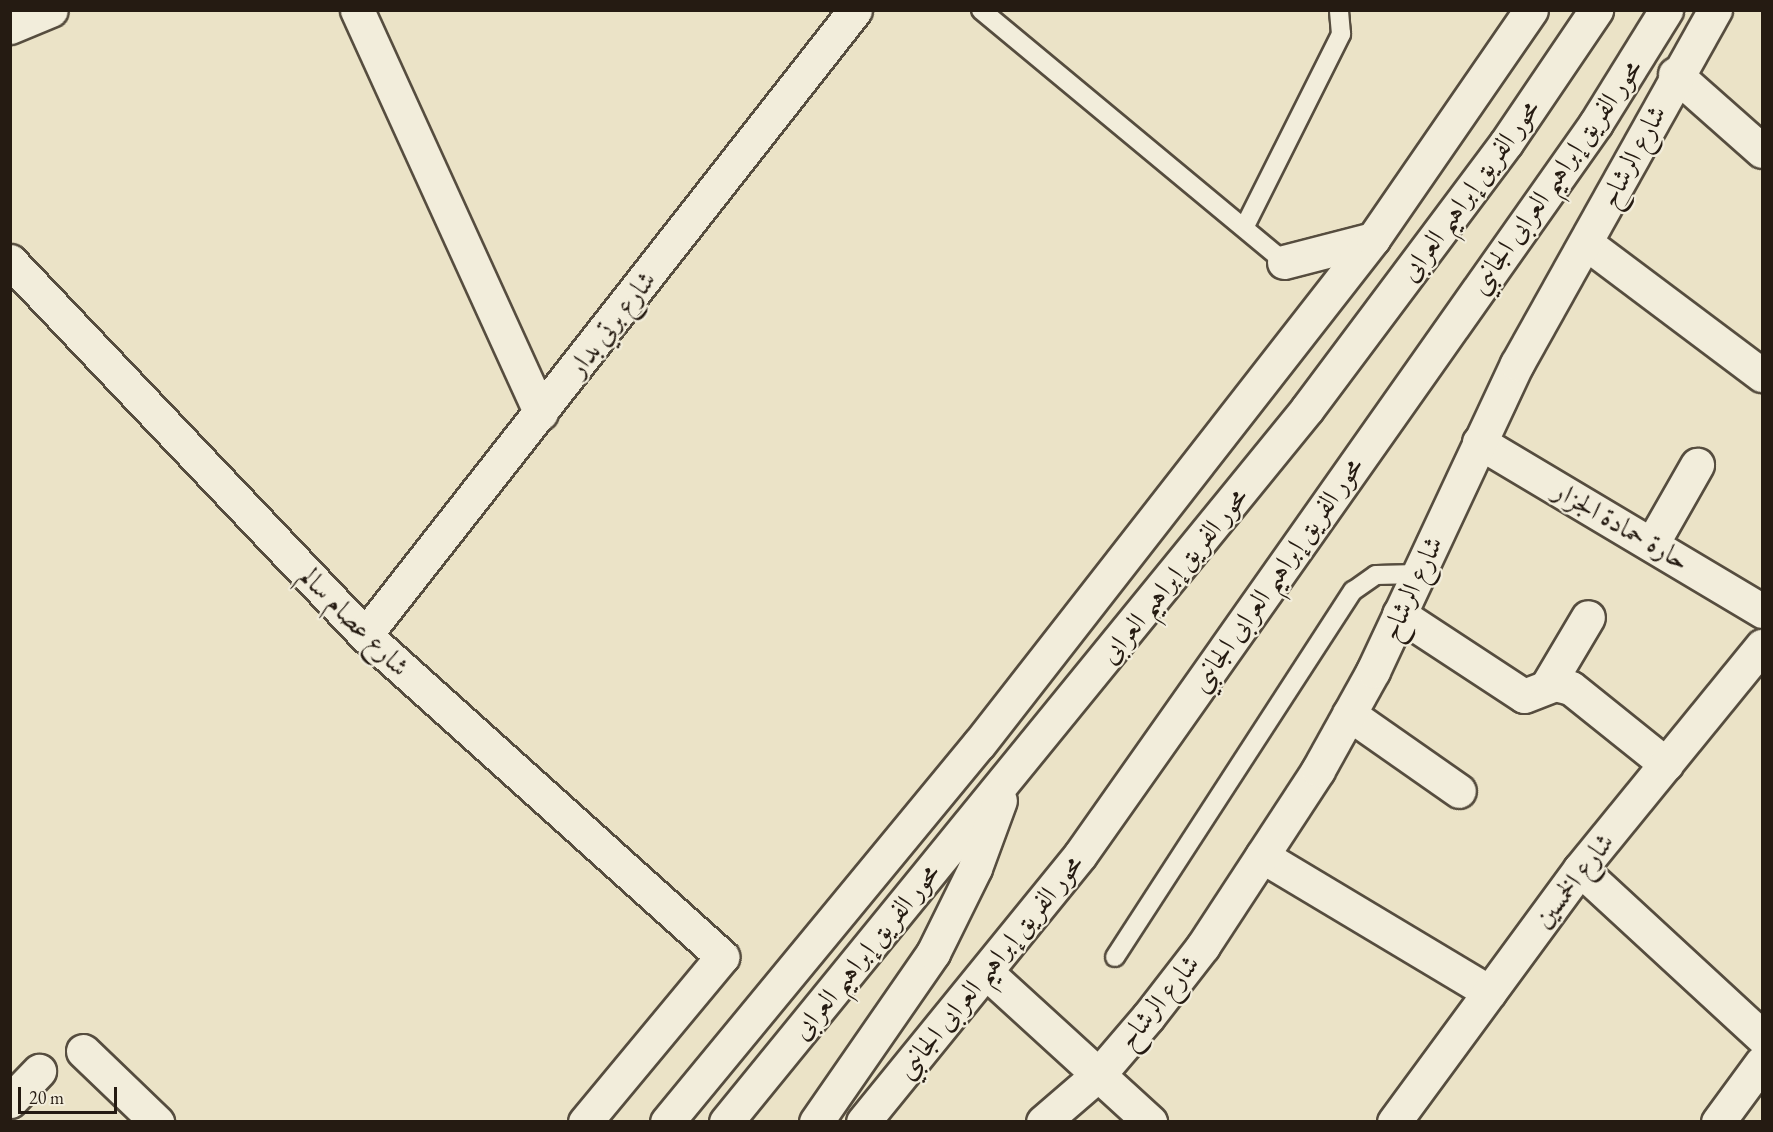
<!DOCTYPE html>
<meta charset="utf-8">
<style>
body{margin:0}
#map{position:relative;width:1773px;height:1132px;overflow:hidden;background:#ebe3c7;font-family:"EB Garamond",Amiri,serif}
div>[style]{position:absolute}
.roads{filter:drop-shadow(2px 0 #564d3f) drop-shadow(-2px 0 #564d3f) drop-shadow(0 2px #564d3f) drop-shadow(0 -2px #564d3f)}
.service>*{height:18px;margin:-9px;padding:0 9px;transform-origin:9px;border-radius:9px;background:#f2eddb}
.minor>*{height:33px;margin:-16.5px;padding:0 16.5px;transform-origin:16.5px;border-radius:16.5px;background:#f2eddb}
.tertiary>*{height:33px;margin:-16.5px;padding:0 16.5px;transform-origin:16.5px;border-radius:16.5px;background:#f2eddb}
.secondary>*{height:33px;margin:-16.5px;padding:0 16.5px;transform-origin:16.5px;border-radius:16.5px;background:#f2eddb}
span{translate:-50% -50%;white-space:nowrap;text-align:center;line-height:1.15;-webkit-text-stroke:4.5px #f2eddb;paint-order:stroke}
.street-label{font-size:27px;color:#251b12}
.frame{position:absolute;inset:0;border:12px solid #251b12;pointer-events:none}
.scale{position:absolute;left:18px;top:1087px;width:99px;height:27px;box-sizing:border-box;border:3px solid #251b12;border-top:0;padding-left:8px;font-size:18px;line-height:21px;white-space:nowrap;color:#251b12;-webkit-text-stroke:4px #f2eddb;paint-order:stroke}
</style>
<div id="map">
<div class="roads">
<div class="service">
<div style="left:981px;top:10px;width:394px;rotate:39.7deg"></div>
<div style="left:1245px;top:226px;width:215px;rotate:-63.4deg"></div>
<div style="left:1341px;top:34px;width:24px;rotate:-95deg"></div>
<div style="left:1115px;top:957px;width:437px;rotate:-57deg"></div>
<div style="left:1353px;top:591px;width:28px;rotate:-35deg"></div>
<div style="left:1376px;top:575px;width:42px;rotate:-1.4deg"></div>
</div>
<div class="minor">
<div style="left:357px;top:10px;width:443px;rotate:65.5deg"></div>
<div style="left:10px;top:27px;width:44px;rotate:-22.5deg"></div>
<div style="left:1675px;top:74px;width:116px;rotate:41.5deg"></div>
<div style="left:1586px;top:243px;width:220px;rotate:36.9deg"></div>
<div style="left:10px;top:261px;width:516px;rotate:46.49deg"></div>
<div style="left:365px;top:635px;width:481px;rotate:42deg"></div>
<div style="left:1479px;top:442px;width:330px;rotate:30.8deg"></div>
<div style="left:1653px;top:542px;width:89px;rotate:-60.3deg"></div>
<div style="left:1399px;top:614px;width:149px;rotate:33.3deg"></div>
<div style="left:1524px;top:696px;width:33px;rotate:-21deg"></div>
<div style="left:1555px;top:684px;width:16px;rotate:14deg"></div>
<div style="left:1571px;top:688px;width:122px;rotate:38.7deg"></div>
<div style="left:365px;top:635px;width:794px;rotate:-51.9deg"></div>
<div style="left:1547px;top:686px;width:80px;rotate:-59.3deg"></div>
<div style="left:1349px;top:714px;width:134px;rotate:35deg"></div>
<div style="left:1262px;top:856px;width:265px;rotate:30.9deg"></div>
<div style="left:1580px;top:869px;width:248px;rotate:42.7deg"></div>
<div style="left:987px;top:973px;width:221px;rotate:42.4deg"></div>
<div style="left:83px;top:1051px;width:103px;rotate:43.8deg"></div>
<div style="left:10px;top:1101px;width:42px;rotate:-46deg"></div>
<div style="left:1043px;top:1122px;width:75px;rotate:-40.7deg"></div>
<div style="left:1100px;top:1073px;width:74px;rotate:-49.4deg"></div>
<div style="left:1148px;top:1017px;width:90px;rotate:-52.2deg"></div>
<div style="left:1203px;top:946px;width:210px;rotate:-56.8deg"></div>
<div style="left:1318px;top:770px;width:113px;rotate:-60.9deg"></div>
<div style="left:1373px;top:671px;width:339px;rotate:-64.9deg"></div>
<div style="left:1517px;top:364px;width:406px;rotate:-60.8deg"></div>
<div style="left:1394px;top:1122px;width:314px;rotate:-53.7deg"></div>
<div style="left:1580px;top:869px;width:288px;rotate:-50.8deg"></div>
<div style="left:1718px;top:1122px;width:74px;rotate:-53.7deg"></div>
</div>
<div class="tertiary">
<div style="left:585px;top:1122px;width:214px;rotate:-50.3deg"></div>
<div style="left:863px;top:1122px;width:344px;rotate:-50.9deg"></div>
<div style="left:1080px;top:855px;width:896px;rotate:-54.82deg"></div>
<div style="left:1596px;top:123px;width:133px;rotate:-58.2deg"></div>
</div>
<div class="secondary">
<div style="left:1284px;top:262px;width:92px;rotate:-14.5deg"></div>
<div style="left:667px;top:1122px;width:490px;rotate:-50.5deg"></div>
<div style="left:979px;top:744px;width:641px;rotate:-52.04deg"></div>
<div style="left:1373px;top:239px;width:278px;rotate:-55.4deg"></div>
<div style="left:726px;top:1122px;width:920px;rotate:-50.82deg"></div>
<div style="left:1307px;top:409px;width:332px;rotate:-53.2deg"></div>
<div style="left:1506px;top:143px;width:161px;rotate:-55.9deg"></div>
<div style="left:816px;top:1122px;width:206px;rotate:-55.3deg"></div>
<div style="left:933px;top:953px;width:95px;rotate:-63.7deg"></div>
<div style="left:975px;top:868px;width:72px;rotate:-69.8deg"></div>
</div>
</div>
<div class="street-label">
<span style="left:1632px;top:156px;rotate:-62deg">شارع الرشاح</span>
<span style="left:1555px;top:176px;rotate:-55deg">محور الفريق إبراهيم العرابى الجانبي</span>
<span style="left:1469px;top:190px;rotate:-54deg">محور الفريق إبراهيم العرابى</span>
<span style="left:611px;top:323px;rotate:-52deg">شارع برتي بدار</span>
<span style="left:1622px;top:525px;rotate:30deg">حارة حمادة الجزار</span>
<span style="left:1276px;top:574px;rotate:-55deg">محور الفريق إبراهيم العرابى الجانبي</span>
<span style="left:1173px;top:575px;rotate:-51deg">محور الفريق إبراهيم العرابى</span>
<span style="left:1411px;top:588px;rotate:-65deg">شارع الرشاح</span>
<span style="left:355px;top:621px;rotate:45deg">شارع عصام سالم</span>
<span style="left:1573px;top:880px;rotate:-52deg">شارع الخمسين</span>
<span style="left:865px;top:951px;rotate:-51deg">محور الفريق إبراهيم العرابى</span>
<span style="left:989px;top:966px;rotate:-51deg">محور الفريق إبراهيم العرابى الجانبي</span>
<span style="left:1158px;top:1001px;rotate:-51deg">شارع الرشاح</span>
</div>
<div class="frame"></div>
<div class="scale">20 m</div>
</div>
